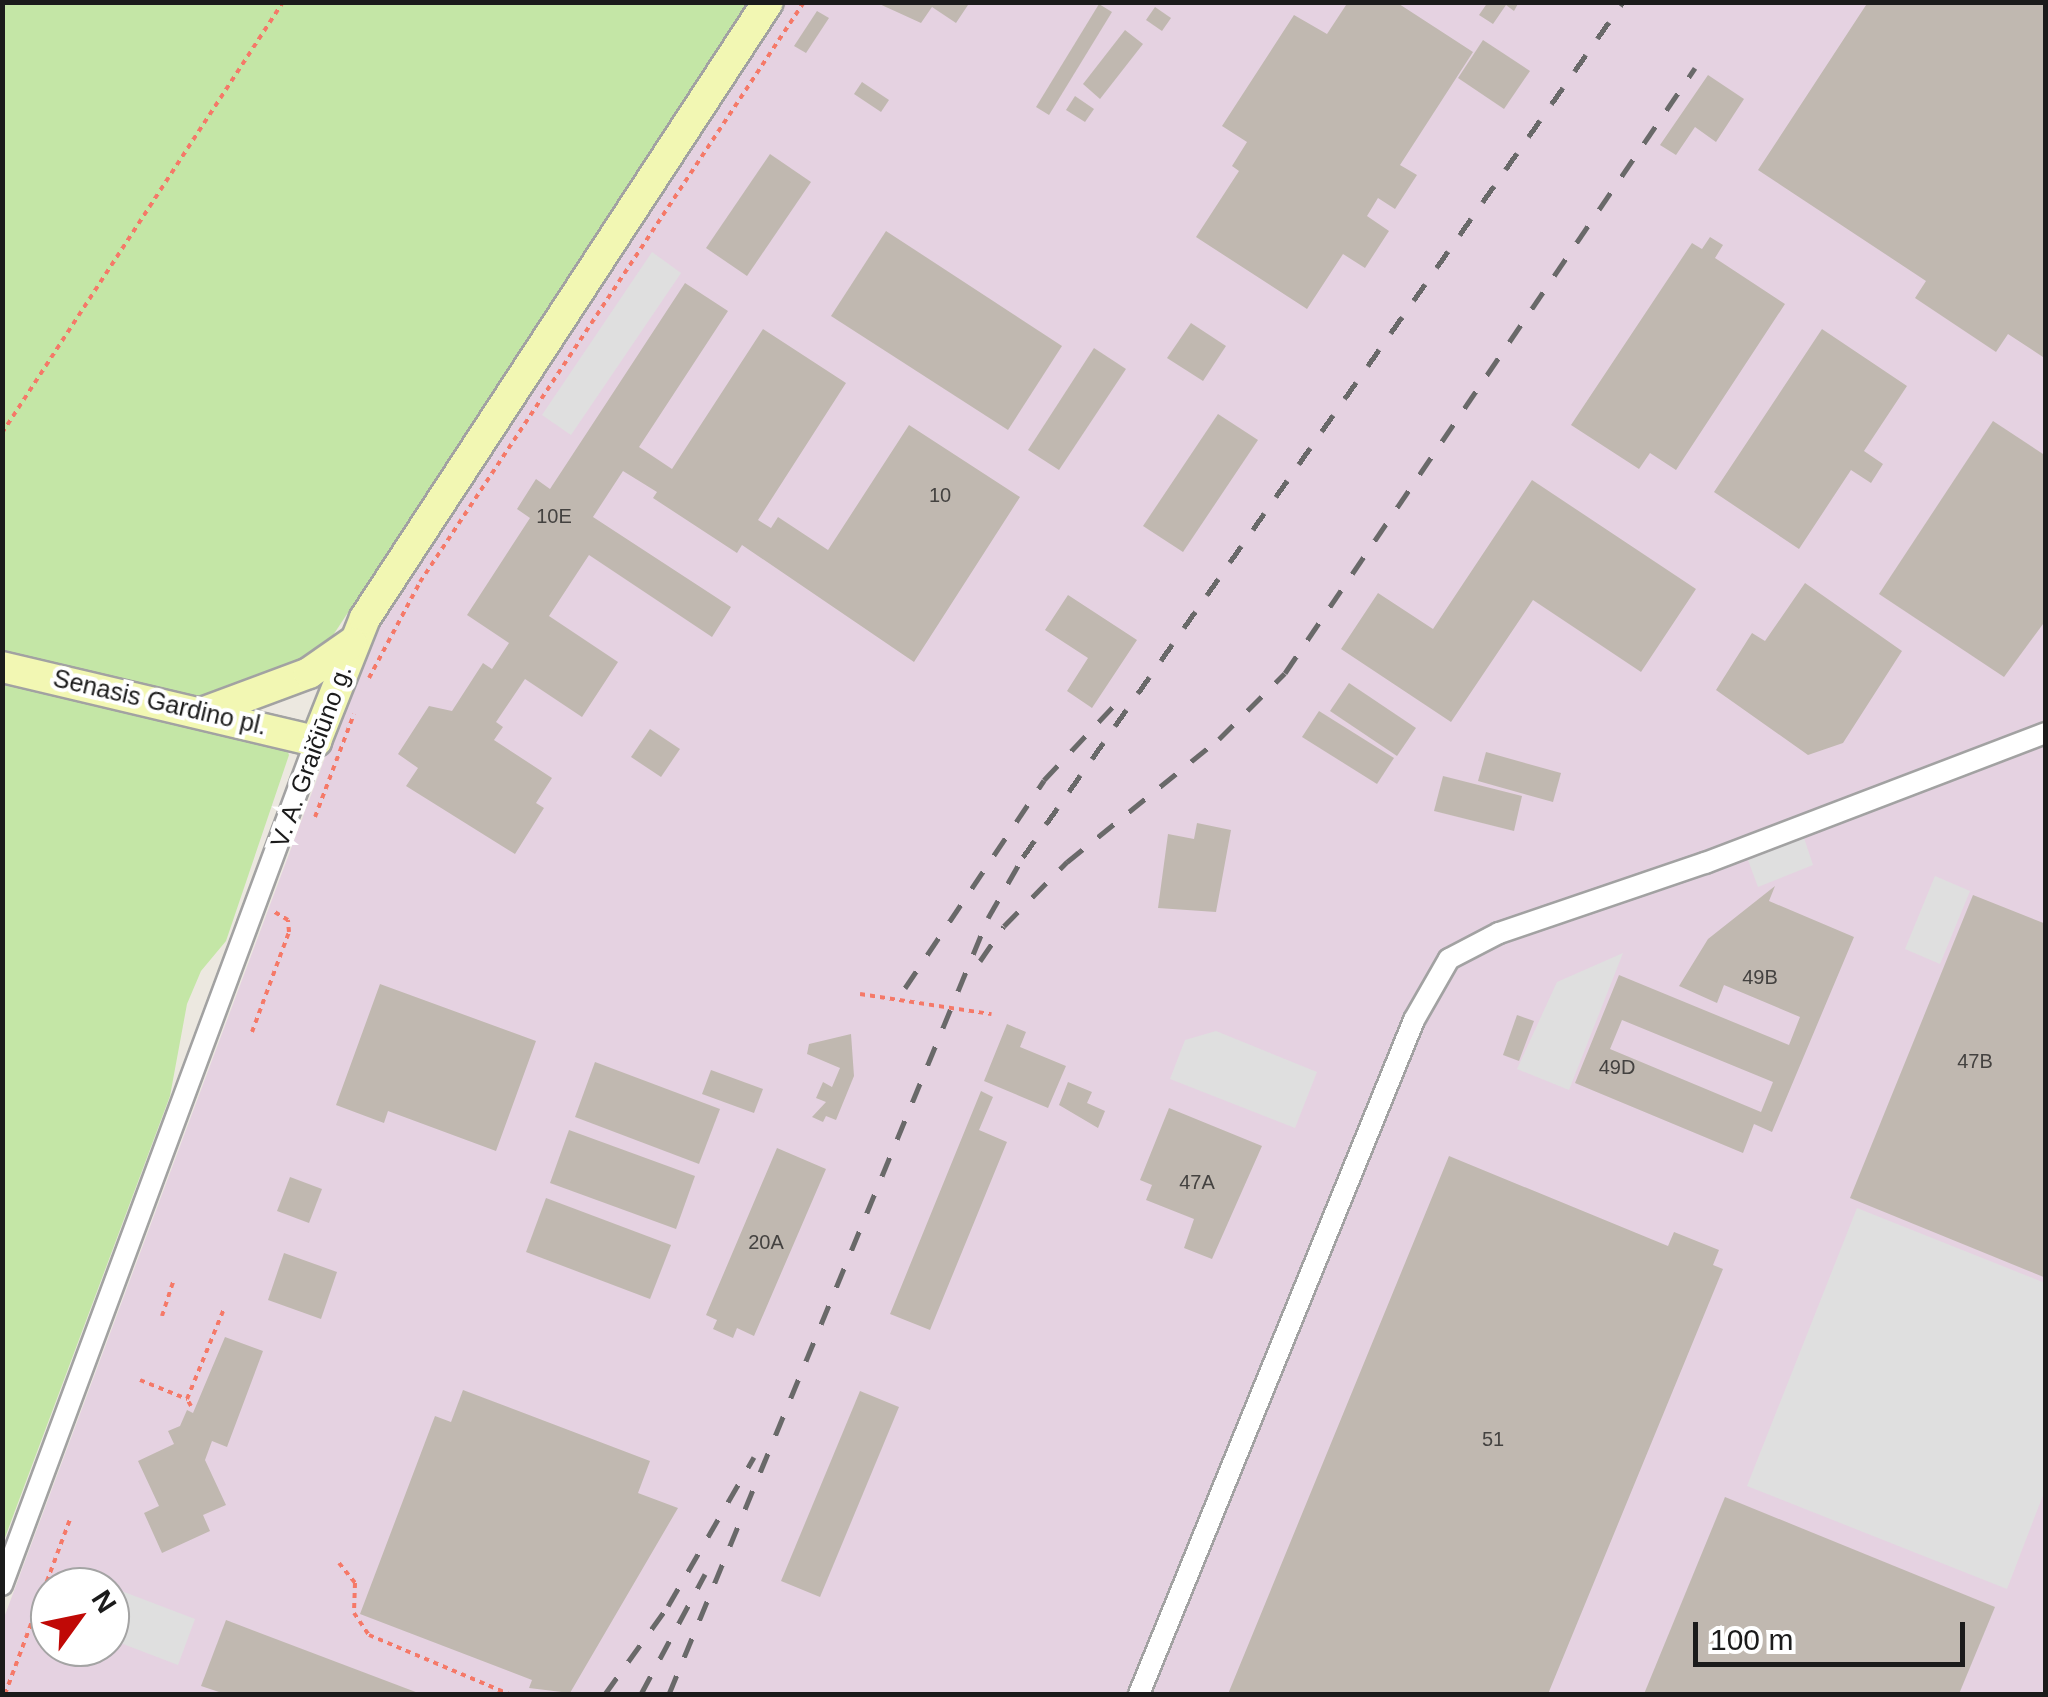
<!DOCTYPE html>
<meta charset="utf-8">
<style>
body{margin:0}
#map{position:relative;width:2048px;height:1697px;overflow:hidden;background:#ece8e0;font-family:Arial,sans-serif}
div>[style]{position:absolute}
.industrial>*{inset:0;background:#e5d2e1}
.grass>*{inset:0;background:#c4e6a6}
.parking>*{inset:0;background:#dfdfdf}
.building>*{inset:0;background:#c0b8b0}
.path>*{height:4px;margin-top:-2px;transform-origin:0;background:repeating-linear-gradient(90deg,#f57968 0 5px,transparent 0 10px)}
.roads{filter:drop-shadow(2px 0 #a2a2a2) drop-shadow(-2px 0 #a2a2a2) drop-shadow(0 2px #a2a2a2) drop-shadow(0 -2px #a2a2a2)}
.street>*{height:20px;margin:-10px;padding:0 10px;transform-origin:10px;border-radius:10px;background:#fff}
.secondary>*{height:30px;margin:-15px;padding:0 15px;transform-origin:15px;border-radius:15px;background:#f2f7b3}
.rail>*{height:5px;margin-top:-2.5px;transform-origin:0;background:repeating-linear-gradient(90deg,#696969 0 20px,transparent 0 40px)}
span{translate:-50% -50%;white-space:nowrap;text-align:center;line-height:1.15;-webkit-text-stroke:8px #fff;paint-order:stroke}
.number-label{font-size:20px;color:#444240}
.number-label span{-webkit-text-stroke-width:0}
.street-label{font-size:25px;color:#1b1b1b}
.frame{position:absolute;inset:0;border:5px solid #1b1b1b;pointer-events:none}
.north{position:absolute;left:30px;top:1567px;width:100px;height:100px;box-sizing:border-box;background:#fff;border:2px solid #a4a4a4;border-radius:50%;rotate:57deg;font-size:28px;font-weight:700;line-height:40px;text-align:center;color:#1b1b1b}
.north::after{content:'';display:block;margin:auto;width:35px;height:45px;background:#c00906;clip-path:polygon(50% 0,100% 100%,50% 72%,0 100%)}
.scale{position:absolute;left:1693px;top:1622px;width:272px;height:45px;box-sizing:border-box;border:5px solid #1b1b1b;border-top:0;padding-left:12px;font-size:30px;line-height:35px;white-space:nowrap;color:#1b1b1b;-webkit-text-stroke:8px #fff;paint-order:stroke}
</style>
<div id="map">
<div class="industrial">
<div style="clip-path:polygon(evenodd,785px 3px,2045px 3px,2045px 1694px,3px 1694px,2px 1623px,367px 645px,416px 558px,785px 3px,50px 1587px,110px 1587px,110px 1647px,50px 1647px,50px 1587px)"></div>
</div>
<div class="grass">
<div style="clip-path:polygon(3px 3px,749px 3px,324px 649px,208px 696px,179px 696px,3px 655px)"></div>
<div style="clip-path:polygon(3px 679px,286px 747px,289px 755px,226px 941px,201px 971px,187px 1004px,170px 1096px,3px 1543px)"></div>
</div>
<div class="parking">
<div style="clip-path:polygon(652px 252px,681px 273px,571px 435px,542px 415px)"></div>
<div style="clip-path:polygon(1804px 838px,1813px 865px,1758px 887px,1748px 860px)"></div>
<div style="clip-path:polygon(1935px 876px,1970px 891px,1940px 964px,1905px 949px)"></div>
<div style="clip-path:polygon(1623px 953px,1569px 1090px,1517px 1069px,1557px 982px)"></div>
<div style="clip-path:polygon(1216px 1031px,1317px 1072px,1295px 1128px,1170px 1079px,1185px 1040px)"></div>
<div style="clip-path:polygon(1857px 1208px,2045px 1283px,2045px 1490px,2007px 1589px,1747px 1486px)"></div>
<div style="clip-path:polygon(111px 1587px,195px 1619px,178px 1665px,110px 1639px)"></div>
</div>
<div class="building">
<div style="clip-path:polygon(875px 2px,970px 2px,956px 23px,932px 7px,921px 23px)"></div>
<div style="clip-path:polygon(1348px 2px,1396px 2px,1473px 52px,1400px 165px,1417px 175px,1395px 209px,1378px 198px,1367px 216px,1389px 231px,1365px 268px,1343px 254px,1307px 309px,1196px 237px,1239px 171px,1232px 166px,1247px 142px,1222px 126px,1294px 15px,1327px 34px)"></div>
<div style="clip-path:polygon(1488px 2px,1519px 2px,1514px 11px,1506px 5px,1493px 24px,1479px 15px)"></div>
<div style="clip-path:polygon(1868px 2px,2046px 5px,2046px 359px,2008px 334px,1996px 352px,1915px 298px,1926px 281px,1758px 170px)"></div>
<div style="clip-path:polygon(1099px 4px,1112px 12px,1049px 115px,1036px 107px)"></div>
<div style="clip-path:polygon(1155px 7px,1171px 18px,1162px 31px,1146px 20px)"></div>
<div style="clip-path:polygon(817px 11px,829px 18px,806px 53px,794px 46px)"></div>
<div style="clip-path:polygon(1125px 30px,1143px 44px,1100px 99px,1083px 84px)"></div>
<div style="clip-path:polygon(1483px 40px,1530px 71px,1504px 109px,1458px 78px)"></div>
<div style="clip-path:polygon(1708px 75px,1744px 99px,1716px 142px,1695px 127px,1676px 155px,1660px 145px)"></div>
<div style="clip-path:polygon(862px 82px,889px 100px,881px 112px,854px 94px)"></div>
<div style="clip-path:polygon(1075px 96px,1094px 109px,1085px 122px,1066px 110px)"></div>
<div style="clip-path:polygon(770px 154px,811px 182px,747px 276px,706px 248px)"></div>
<div style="clip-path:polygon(886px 231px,1062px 346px,1008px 430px,831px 316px)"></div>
<div style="clip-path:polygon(1710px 237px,1723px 245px,1715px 258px,1785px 304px,1676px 470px,1650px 453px,1639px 469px,1571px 425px,1692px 243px,1702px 249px)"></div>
<div style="clip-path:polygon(685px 283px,728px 311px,639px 447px,672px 469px,763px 329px,846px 383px,758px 520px,771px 528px,778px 517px,828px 550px,909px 425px,1020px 497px,914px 662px,742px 545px,737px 553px,653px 498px,657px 492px,623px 471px,593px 517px,731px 607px,712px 637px,589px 555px,549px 616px,618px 662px,582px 717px,525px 679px,496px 722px,503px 727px,494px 740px,552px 778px,536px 803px,544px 808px,515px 854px,406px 786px,418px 768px,398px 754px,429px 706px,452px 711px,483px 663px,492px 669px,509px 643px,467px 615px,530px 518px,517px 509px,536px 479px,550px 489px)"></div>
<div style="clip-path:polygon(1191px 323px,1226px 346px,1203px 381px,1167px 358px)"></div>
<div style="clip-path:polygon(1822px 329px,1907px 386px,1864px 451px,1883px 464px,1871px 483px,1851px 470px,1799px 549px,1714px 492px)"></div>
<div style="clip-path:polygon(1094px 348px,1126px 369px,1059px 470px,1028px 450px)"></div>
<div style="clip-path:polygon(1218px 414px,1258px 440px,1183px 552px,1143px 526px)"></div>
<div style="clip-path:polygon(1993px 421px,2046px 456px,2046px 620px,2004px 677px,1879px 594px)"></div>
<div style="clip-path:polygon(1532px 480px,1696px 589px,1641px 672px,1533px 600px,1451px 722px,1341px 649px,1378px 593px,1433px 629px)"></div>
<div style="clip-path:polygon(1805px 583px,1902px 651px,1843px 743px,1808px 755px,1716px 690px,1752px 633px,1765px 641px)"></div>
<div style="clip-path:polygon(1068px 595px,1137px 640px,1092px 708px,1067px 691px,1088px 658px,1045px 630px)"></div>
<div style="clip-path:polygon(1349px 683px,1416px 728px,1397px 756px,1330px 711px)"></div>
<div style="clip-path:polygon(1319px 711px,1394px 758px,1377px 784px,1302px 737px)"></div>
<div style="clip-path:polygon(650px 729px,680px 749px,661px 777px,631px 757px)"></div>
<div style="clip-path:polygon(1486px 752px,1561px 773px,1553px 802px,1478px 781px)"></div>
<div style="clip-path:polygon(1443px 776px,1522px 796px,1514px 831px,1434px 811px)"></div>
<div style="clip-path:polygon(1197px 823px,1231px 830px,1216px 912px,1158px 908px,1168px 834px,1194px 839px)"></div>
<div style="clip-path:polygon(evenodd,1775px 886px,1769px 901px,1854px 937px,1772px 1132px,1754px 1124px,1743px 1153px,1575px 1083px,1619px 975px,1789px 1045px,1800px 1017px,1724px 985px,1717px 1003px,1679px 986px,1708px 939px,1775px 886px,1622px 1020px,1773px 1082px,1761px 1112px,1610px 1049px,1622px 1020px)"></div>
<div style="clip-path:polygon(1973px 895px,2046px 924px,2046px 1278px,1850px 1198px)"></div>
<div style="clip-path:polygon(380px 984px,536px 1041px,496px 1151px,388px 1111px,384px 1123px,336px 1105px)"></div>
<div style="clip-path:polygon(1517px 1015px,1534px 1021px,1519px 1061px,1503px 1055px)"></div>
<div style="clip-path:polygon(1007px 1024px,1026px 1032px,1020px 1047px,1066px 1066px,1048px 1108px,984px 1081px)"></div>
<div style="clip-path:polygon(851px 1034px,854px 1076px,836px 1120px,826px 1116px,823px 1122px,812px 1117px,826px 1102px,816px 1098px,823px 1082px,832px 1087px,840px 1068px,807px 1054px,809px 1044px)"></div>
<div style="clip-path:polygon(595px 1062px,720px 1109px,699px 1164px,575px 1117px)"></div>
<div style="clip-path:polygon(711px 1070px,763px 1089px,754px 1113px,702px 1094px)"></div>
<div style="clip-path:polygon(1068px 1082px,1092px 1092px,1087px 1103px,1105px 1111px,1098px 1128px,1059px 1105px)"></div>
<div style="clip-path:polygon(981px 1091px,993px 1097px,979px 1130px,1007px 1142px,930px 1330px,890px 1314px)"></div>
<div style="clip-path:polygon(1169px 1108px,1262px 1146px,1212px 1259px,1184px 1248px,1194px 1219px,1146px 1200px,1152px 1185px,1140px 1180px)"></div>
<div style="clip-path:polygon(569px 1130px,695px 1176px,676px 1229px,550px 1183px)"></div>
<div style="clip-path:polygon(777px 1148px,826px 1169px,754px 1336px,737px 1328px,733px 1338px,713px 1329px,717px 1320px,706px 1315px)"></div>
<div style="clip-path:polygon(1449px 1156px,1668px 1246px,1674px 1232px,1719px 1250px,1713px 1265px,1723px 1269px,1548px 1694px,1228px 1694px)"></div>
<div style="clip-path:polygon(290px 1177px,322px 1189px,309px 1223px,277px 1211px)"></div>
<div style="clip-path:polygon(546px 1198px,671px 1245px,650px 1299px,526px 1252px)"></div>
<div style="clip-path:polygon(284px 1253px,337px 1272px,321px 1319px,268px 1300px)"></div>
<div style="clip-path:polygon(225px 1337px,263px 1351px,227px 1447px,212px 1441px,205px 1460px,226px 1505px,203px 1515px,210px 1531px,162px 1553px,144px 1513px,159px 1506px,138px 1461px,174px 1444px,168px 1431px,180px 1426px,187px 1410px,193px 1413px)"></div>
<div style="clip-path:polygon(463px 1390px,650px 1461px,638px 1493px,678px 1508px,570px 1693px,529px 1688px,532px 1680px,360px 1614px,435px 1416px,451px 1422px)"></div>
<div style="clip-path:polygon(860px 1391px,899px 1407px,820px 1597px,781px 1581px)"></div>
<div style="clip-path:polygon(1725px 1497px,1995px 1607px,1959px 1694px,1644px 1694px)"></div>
<div style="clip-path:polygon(226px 1620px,421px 1694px,225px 1694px,201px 1686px)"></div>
</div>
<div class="path">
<div style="left:2px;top:433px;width:515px;rotate:-56.9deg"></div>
<div style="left:369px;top:678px;width:109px;rotate:-62deg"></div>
<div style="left:420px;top:582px;width:696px;rotate:-56.49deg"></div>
<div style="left:315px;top:817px;width:110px;rotate:-69.3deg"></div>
<div style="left:860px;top:994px;width:133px;rotate:8.7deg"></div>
<div style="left:252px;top:1032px;width:107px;rotate:-69.7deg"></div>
<div style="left:289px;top:932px;width:12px;rotate:-95deg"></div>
<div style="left:288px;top:920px;width:17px;rotate:-149deg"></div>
<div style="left:162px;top:1316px;width:39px;rotate:-72deg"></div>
<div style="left:140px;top:1380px;width:51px;rotate:22deg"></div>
<div style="left:191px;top:1406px;width:8px;rotate:-120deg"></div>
<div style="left:187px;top:1399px;width:97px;rotate:-67.7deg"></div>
<div style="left:339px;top:1563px;width:26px;rotate:51deg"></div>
<div style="left:355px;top:1583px;width:30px;rotate:92deg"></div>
<div style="left:354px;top:1613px;width:27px;rotate:56deg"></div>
<div style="left:369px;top:1635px;width:152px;rotate:22.9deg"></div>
<div style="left:5px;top:1694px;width:187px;rotate:-69.6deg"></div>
</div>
<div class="roads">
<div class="street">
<div style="left:2px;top:1585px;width:901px;rotate:-69.59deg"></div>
<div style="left:1139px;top:1694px;width:728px;rotate:-67.8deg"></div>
<div style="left:1414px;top:1020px;width:70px;rotate:-60.2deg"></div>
<div style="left:1449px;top:959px;width:56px;rotate:-27.5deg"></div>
<div style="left:1499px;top:933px;width:218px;rotate:-18.8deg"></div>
<div style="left:1705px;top:863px;width:365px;rotate:-20.9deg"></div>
</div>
<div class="secondary">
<div style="left:2px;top:667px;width:323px;rotate:13.3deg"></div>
<div style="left:316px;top:741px;width:132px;rotate:-68.3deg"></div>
<div style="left:365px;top:618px;width:736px;rotate:-56.81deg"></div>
<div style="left:207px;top:711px;width:109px;rotate:-20.4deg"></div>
<div style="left:309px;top:673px;width:52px;rotate:-34.9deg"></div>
</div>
</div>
<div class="rail">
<div style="left:980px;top:961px;width:42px;rotate:-55.6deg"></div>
<div style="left:1004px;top:926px;width:90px;rotate:-45.5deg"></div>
<div style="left:1067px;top:862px;width:196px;rotate:-39deg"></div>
<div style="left:1219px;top:739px;width:93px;rotate:-45deg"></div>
<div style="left:1285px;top:673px;width:731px;rotate:-55.88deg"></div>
<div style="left:905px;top:988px;width:250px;rotate:-56.2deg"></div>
<div style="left:1044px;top:780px;width:114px;rotate:-46.8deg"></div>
<div style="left:605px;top:1694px;width:108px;rotate:-54.4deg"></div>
<div style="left:668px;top:1606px;width:172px;rotate:-60deg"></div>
<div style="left:641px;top:1694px;width:136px;rotate:-61.9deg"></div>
<div style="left:669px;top:1694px;width:839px;rotate:-67.65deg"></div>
<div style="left:988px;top:918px;width:70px;rotate:-60.2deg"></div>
<div style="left:1023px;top:857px;width:1045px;rotate:-54.94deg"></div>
</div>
<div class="number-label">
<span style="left:940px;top:495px">10</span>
<span style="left:554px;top:516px">10E</span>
<span style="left:1760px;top:977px">49B</span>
<span style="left:1975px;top:1061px">47B</span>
<span style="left:1617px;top:1067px">49D</span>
<span style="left:1197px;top:1182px">47A</span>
<span style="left:766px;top:1242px">20A</span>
<span style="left:1493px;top:1439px">51</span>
</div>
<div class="street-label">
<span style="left:160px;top:702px;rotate:13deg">Senasis Gardino pl.</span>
<span style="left:311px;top:756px;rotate:-70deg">V. A. Graičiūno g.</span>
</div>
<div class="frame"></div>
<div class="north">N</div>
<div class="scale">100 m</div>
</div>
